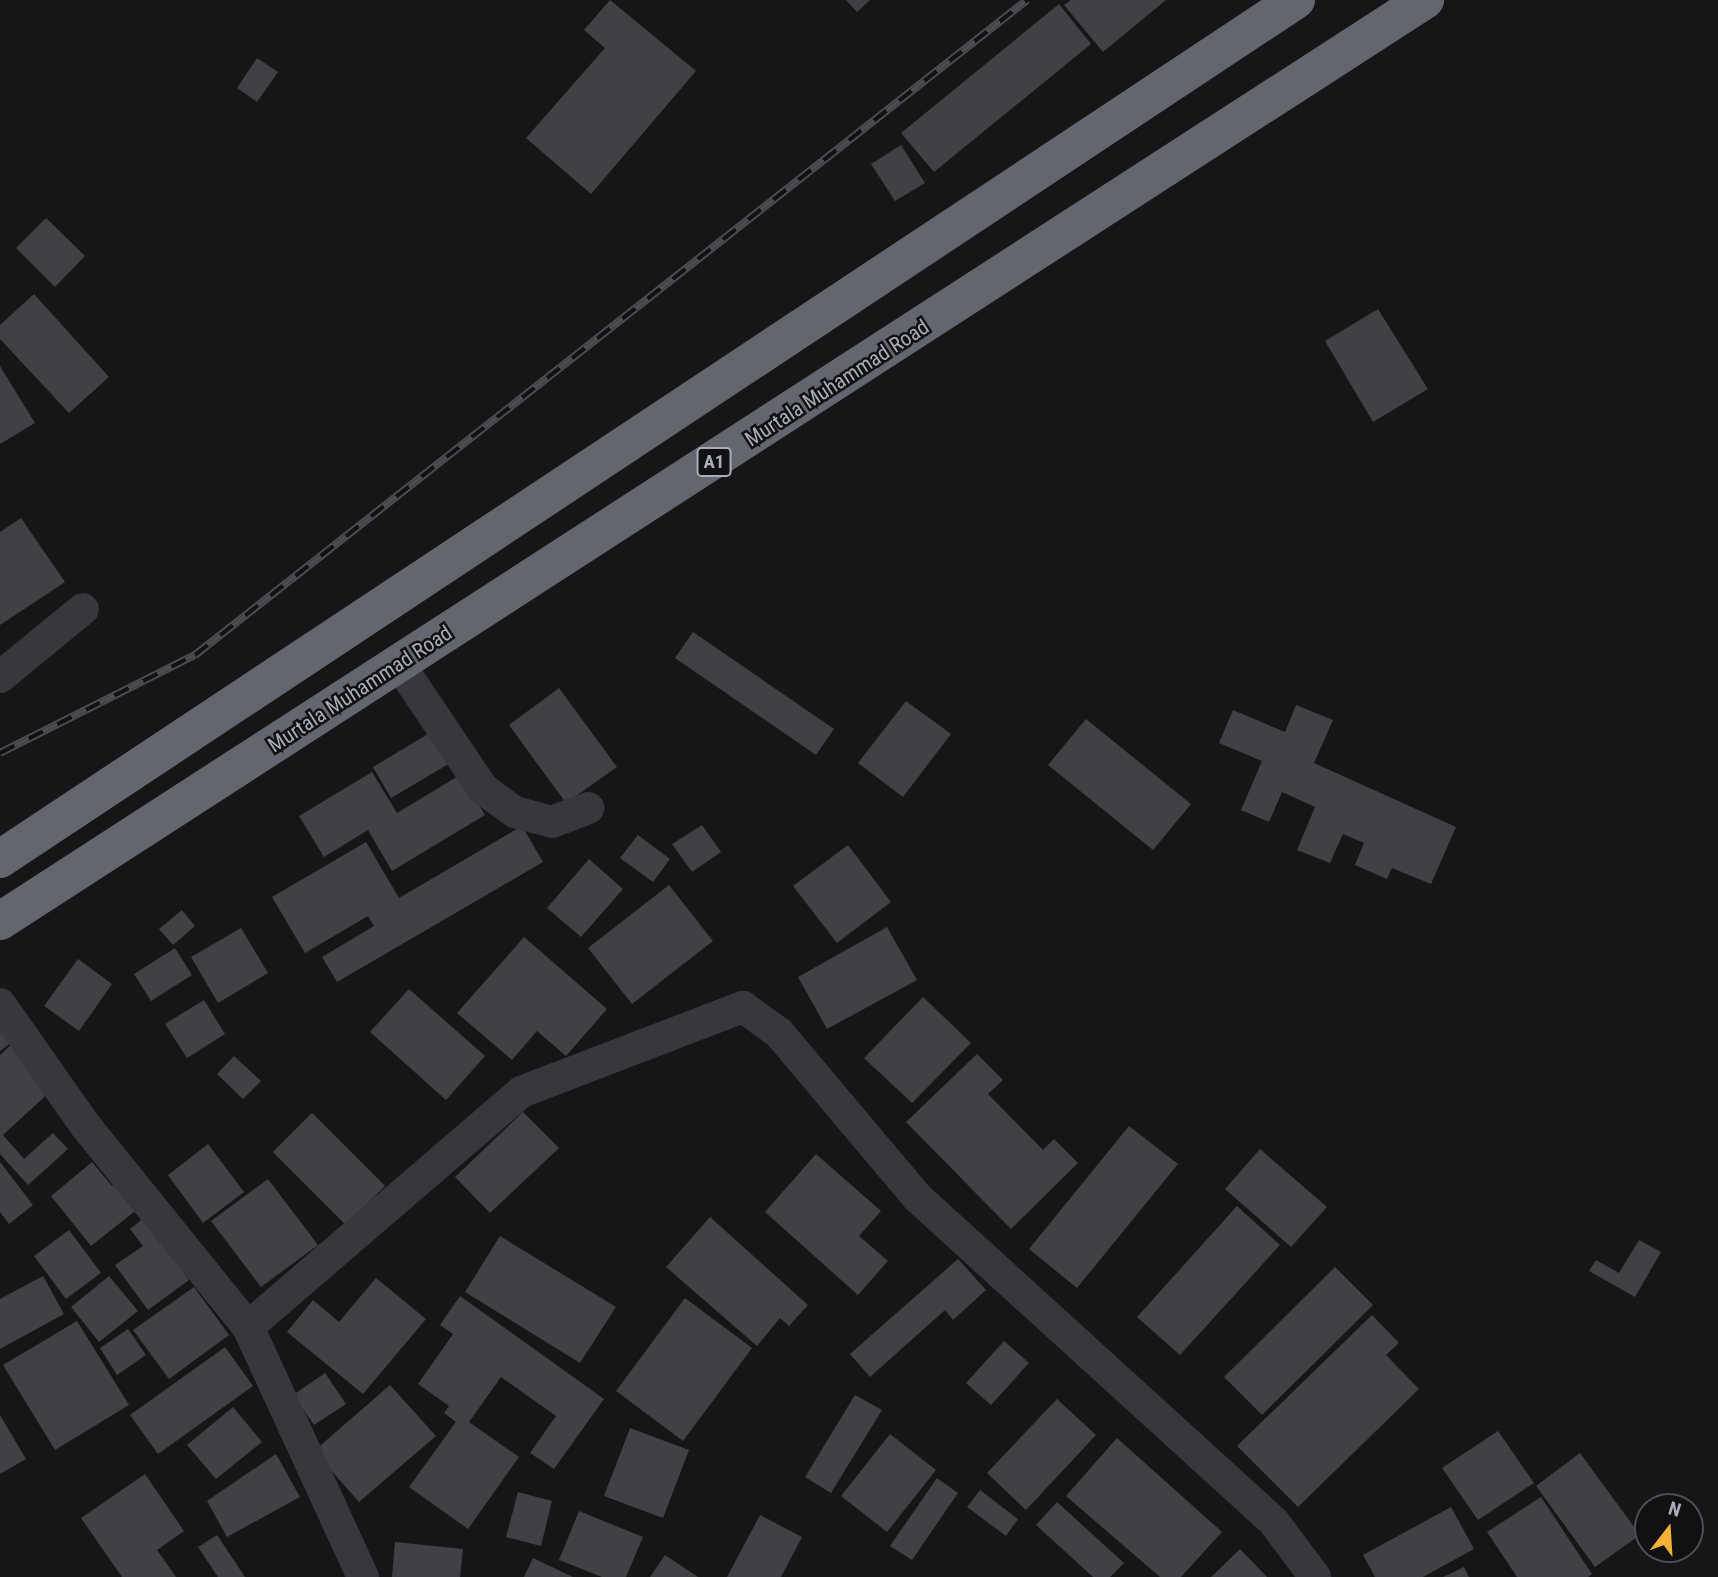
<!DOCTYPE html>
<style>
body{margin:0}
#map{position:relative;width:1718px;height:1577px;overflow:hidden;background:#161618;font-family:"Roboto Condensed",sans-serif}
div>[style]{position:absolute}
.building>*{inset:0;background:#404145}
.street>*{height:32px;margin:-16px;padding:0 16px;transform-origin:16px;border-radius:16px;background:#37383d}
.highway>*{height:38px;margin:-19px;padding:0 19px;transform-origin:19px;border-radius:19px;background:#63666e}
.rail>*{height:8px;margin-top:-4px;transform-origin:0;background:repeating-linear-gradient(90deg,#111113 0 16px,#4a4c52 0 32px);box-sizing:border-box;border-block:2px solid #4a4c52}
span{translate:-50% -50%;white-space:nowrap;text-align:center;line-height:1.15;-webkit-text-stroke:5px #111113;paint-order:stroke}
.shield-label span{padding:2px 5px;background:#111113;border:2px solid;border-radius:5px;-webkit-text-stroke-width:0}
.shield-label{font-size:19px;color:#a8adb8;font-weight:700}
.street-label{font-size:21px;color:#a8adb8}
.north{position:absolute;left:1634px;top:1493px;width:70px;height:70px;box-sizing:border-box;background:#111113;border:2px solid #4d4f55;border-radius:50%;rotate:17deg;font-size:19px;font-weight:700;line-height:28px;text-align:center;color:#a8adb8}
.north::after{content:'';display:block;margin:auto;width:24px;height:32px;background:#f2b134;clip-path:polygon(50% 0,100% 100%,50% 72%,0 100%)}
</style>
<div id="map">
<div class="building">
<div style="clip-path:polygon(610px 0,696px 71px,591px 194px,526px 138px,605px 48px,584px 30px)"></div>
<div style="clip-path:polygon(846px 0,870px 0,857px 12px)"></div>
<div style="clip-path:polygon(1071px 0,1166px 0,1103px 52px,1064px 5px)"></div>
<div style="clip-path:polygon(1059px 4px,1091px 44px,934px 172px,901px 133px)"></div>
<div style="clip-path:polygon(257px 58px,278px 72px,257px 102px,237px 88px)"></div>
<div style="clip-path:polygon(901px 145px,925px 183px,895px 201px,871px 164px)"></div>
<div style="clip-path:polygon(46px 218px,85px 256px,55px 287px,16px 248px)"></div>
<div style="clip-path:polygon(34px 294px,109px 377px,69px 413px,0 339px,0 325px)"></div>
<div style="clip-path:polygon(1378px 309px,1428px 389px,1373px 422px,1325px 341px)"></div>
<div style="clip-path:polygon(0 366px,35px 423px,0 444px)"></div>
<div style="clip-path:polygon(21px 518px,65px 582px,0 625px,0 532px)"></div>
<div style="clip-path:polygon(693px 632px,834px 729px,816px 755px,675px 658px)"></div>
<div style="clip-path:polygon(559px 688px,617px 767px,566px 803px,509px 725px)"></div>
<div style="clip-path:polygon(906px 701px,951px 734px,903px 797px,858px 763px)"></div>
<div style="clip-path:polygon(1296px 705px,1333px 720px,1314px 763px,1456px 827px,1431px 884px,1392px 868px,1387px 879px,1355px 865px,1364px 843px,1343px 834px,1330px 863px,1297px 850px,1315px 807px,1282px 792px,1269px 822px,1241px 810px,1262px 761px,1219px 743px,1233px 710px,1285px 732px)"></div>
<div style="clip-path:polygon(1086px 719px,1191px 804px,1153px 850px,1048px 765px)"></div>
<div style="clip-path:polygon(438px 728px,457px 759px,391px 798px,373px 767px)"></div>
<div style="clip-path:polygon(372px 772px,397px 813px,460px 775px,485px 815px,392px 871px,368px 830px,324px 857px,299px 816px)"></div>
<div style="clip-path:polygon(702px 825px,721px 852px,692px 872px,672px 844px)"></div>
<div style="clip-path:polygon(522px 826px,543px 862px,337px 982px,322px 957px,374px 926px,368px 916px,305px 953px,272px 897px,366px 842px,399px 898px)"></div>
<div style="clip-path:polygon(638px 835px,670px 859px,653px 882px,620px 858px)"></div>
<div style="clip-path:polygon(848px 845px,891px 902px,837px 943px,793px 886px)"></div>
<div style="clip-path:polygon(589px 859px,623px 889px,581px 937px,547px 908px)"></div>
<div style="clip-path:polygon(669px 885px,713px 941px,632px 1004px,588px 948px)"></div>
<div style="clip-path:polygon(182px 910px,195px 926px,173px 945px,159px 929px)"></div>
<div style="clip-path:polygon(887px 927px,917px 980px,827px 1029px,798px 977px)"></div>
<div style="clip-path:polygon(241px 928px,268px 973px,218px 1003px,191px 957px)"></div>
<div style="clip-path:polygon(524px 937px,607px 1009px,566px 1056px,537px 1031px,512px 1060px,457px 1013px)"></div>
<div style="clip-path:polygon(175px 948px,192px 975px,151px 1001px,134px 974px)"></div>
<div style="clip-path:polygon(78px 959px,112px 984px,79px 1031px,44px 1006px)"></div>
<div style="clip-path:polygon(409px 989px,485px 1056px,446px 1100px,370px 1032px)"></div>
<div style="clip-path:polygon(923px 997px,971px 1043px,912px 1103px,864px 1058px)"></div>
<div style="clip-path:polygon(204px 1000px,225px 1034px,187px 1058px,165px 1024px)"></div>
<div style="clip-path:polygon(0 1025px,13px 1041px,0 1051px)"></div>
<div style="clip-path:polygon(13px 1043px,54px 1088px,3px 1135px,24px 1159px,53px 1133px,68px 1149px,28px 1185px,0 1154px,0 1055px)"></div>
<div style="clip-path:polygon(977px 1054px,1003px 1080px,988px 1094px,1043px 1150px,1054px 1139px,1078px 1163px,1011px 1229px,906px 1122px)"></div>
<div style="clip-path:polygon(234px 1056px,261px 1081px,243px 1099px,217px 1074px)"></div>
<div style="clip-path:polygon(523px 1112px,559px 1148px,490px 1213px,455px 1177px)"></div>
<div style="clip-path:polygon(312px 1113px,385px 1186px,346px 1225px,273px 1152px)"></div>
<div style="clip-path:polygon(1129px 1126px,1178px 1164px,1077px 1288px,1029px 1249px)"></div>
<div style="clip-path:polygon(208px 1144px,244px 1192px,203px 1223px,168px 1175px)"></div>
<div style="clip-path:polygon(1260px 1149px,1327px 1207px,1291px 1247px,1225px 1189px)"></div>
<div style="clip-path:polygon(816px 1154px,881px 1211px,859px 1236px,888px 1261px,858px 1295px,765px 1212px)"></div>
<div style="clip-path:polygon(0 1162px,33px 1205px,9px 1224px,0 1212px)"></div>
<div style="clip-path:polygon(92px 1162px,112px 1186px,122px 1177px,144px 1204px,91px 1246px,51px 1196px)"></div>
<div style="clip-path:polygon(268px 1179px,318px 1245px,261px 1287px,211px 1221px)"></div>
<div style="clip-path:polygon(1237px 1206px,1280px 1245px,1180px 1355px,1137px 1317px)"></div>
<div style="clip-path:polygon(710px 1217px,808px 1305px,789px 1326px,780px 1318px,757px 1346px,666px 1267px)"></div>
<div style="clip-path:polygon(144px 1218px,189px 1280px,148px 1310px,115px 1265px,143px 1246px,130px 1229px)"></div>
<div style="clip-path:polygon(69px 1230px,101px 1273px,66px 1299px,34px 1256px)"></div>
<div style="clip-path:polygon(500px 1236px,616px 1307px,580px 1363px,465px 1292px)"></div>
<div style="clip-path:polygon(1639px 1240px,1661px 1252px,1635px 1297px,1589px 1271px,1596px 1260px,1619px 1273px)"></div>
<div style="clip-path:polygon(958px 1259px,986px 1290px,953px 1320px,945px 1310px,870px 1377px,850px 1354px)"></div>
<div style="clip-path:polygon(1335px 1267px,1373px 1305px,1262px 1415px,1224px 1377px)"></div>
<div style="clip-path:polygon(43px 1276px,64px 1314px,0 1349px,0 1299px)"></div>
<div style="clip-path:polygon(109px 1276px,138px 1311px,99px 1342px,71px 1307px)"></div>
<div style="clip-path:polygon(376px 1278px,426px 1319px,363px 1394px,287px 1332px,313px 1300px,339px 1322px)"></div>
<div style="clip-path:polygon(194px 1287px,229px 1335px,169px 1379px,133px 1330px)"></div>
<div style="clip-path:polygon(460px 1296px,604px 1399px,554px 1469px,530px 1453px,556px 1416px,501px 1377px,469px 1422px,519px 1457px,468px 1529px,409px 1487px,456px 1422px,444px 1413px,449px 1406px,418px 1384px,453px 1334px,440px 1325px)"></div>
<div style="clip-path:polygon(685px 1298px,752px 1348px,683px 1441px,616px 1391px)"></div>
<div style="clip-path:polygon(1372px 1315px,1399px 1343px,1386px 1355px,1419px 1389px,1298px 1507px,1237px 1446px)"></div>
<div style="clip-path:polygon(77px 1321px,129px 1405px,55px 1450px,3px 1365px)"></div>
<div style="clip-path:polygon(128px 1329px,146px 1355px,117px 1375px,100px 1348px)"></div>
<div style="clip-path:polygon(1004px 1341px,1029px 1363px,991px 1405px,966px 1383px)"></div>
<div style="clip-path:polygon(225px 1347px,253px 1386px,158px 1454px,130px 1415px)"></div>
<div style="clip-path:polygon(325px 1373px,346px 1404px,314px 1425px,293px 1395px)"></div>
<div style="clip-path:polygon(390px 1385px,436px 1436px,359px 1502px,314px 1451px)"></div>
<div style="clip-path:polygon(855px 1395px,882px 1410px,831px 1493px,805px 1477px)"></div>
<div style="clip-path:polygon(1057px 1399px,1096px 1435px,1026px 1510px,987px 1473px)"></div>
<div style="clip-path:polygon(233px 1407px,262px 1442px,216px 1479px,187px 1445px)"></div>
<div style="clip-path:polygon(0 1415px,26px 1459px,0 1474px)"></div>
<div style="clip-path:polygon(630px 1428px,689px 1450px,663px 1518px,604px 1496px)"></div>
<div style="clip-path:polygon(1498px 1431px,1534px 1483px,1478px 1520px,1442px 1468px)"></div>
<div style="clip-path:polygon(890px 1434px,936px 1470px,887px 1532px,841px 1496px)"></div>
<div style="clip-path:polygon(1117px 1438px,1222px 1532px,1181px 1577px,1160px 1577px,1066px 1496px)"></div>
<div style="clip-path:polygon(1580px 1453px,1640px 1535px,1595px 1567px,1536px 1486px)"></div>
<div style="clip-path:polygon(276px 1454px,300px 1497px,227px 1537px,207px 1501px)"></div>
<div style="clip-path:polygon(145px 1474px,184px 1531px,157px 1550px,176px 1577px,122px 1577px,81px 1518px)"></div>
<div style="clip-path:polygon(937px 1478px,958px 1493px,912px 1560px,890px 1546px)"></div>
<div style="clip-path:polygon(980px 1490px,1018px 1519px,1006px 1536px,967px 1507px)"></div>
<div style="clip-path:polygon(518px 1492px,552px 1501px,541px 1546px,506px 1537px)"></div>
<div style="clip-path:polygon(1541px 1497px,1592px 1574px,1588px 1577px,1517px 1577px,1487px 1532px)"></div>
<div style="clip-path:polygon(1057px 1502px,1124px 1563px,1110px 1577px,1093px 1577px,1036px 1525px)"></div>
<div style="clip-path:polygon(1451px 1507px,1474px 1549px,1423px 1577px,1375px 1577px,1363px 1555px)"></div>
<div style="clip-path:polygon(579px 1511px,643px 1537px,626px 1577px,602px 1577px,559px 1560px)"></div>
<div style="clip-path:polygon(760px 1515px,802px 1537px,781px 1577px,727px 1577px)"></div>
<div style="clip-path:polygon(217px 1535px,245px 1577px,218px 1577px,198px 1547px)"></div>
<div style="clip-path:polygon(395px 1542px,463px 1549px,460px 1577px,392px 1577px)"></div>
<div style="clip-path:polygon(1240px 1549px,1267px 1577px,1211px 1577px)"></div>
<div style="clip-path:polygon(665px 1555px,698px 1577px,650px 1577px)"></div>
<div style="clip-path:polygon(533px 1558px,573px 1577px,524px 1577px)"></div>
<div style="clip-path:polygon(1464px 1567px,1469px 1577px,1443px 1577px)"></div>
</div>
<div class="street">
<div style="left:399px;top:664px;width:151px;rotate:56.1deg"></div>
<div style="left:483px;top:789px;width:39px;rotate:36deg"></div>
<div style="left:515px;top:812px;width:38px;rotate:15deg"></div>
<div style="left:552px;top:822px;width:39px;rotate:-21deg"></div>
<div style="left:0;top:677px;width:107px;rotate:-39.3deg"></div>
<div style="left:0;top:1004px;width:148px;rotate:54.9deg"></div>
<div style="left:85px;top:1125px;width:260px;rotate:51.1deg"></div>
<div style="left:248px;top:1327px;width:275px;rotate:65.3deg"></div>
<div style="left:248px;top:1327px;width:360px;rotate:-40.7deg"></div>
<div style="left:521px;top:1092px;width:238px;rotate:-21deg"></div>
<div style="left:743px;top:1007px;width:44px;rotate:35.8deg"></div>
<div style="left:779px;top:1033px;width:216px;rotate:49.9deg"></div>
<div style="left:918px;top:1198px;width:481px;rotate:42.3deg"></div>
<div style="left:1274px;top:1522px;width:69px;rotate:53.3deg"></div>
</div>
<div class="highway">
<div style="left:0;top:859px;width:1555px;rotate:-33.54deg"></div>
<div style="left:0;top:921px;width:1697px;rotate:-32.88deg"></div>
</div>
<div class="rail">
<div style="left:0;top:753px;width:218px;rotate:-26.7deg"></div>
<div style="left:195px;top:655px;width:1059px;rotate:-38.21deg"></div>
</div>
<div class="shield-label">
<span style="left:714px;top:462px">A1</span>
</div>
<div class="street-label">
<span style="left:837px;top:383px;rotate:-33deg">Murtala Muhammad Road</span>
<span style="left:360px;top:689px;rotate:-33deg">Murtala Muhammad Road</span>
</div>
<div class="north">N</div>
</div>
